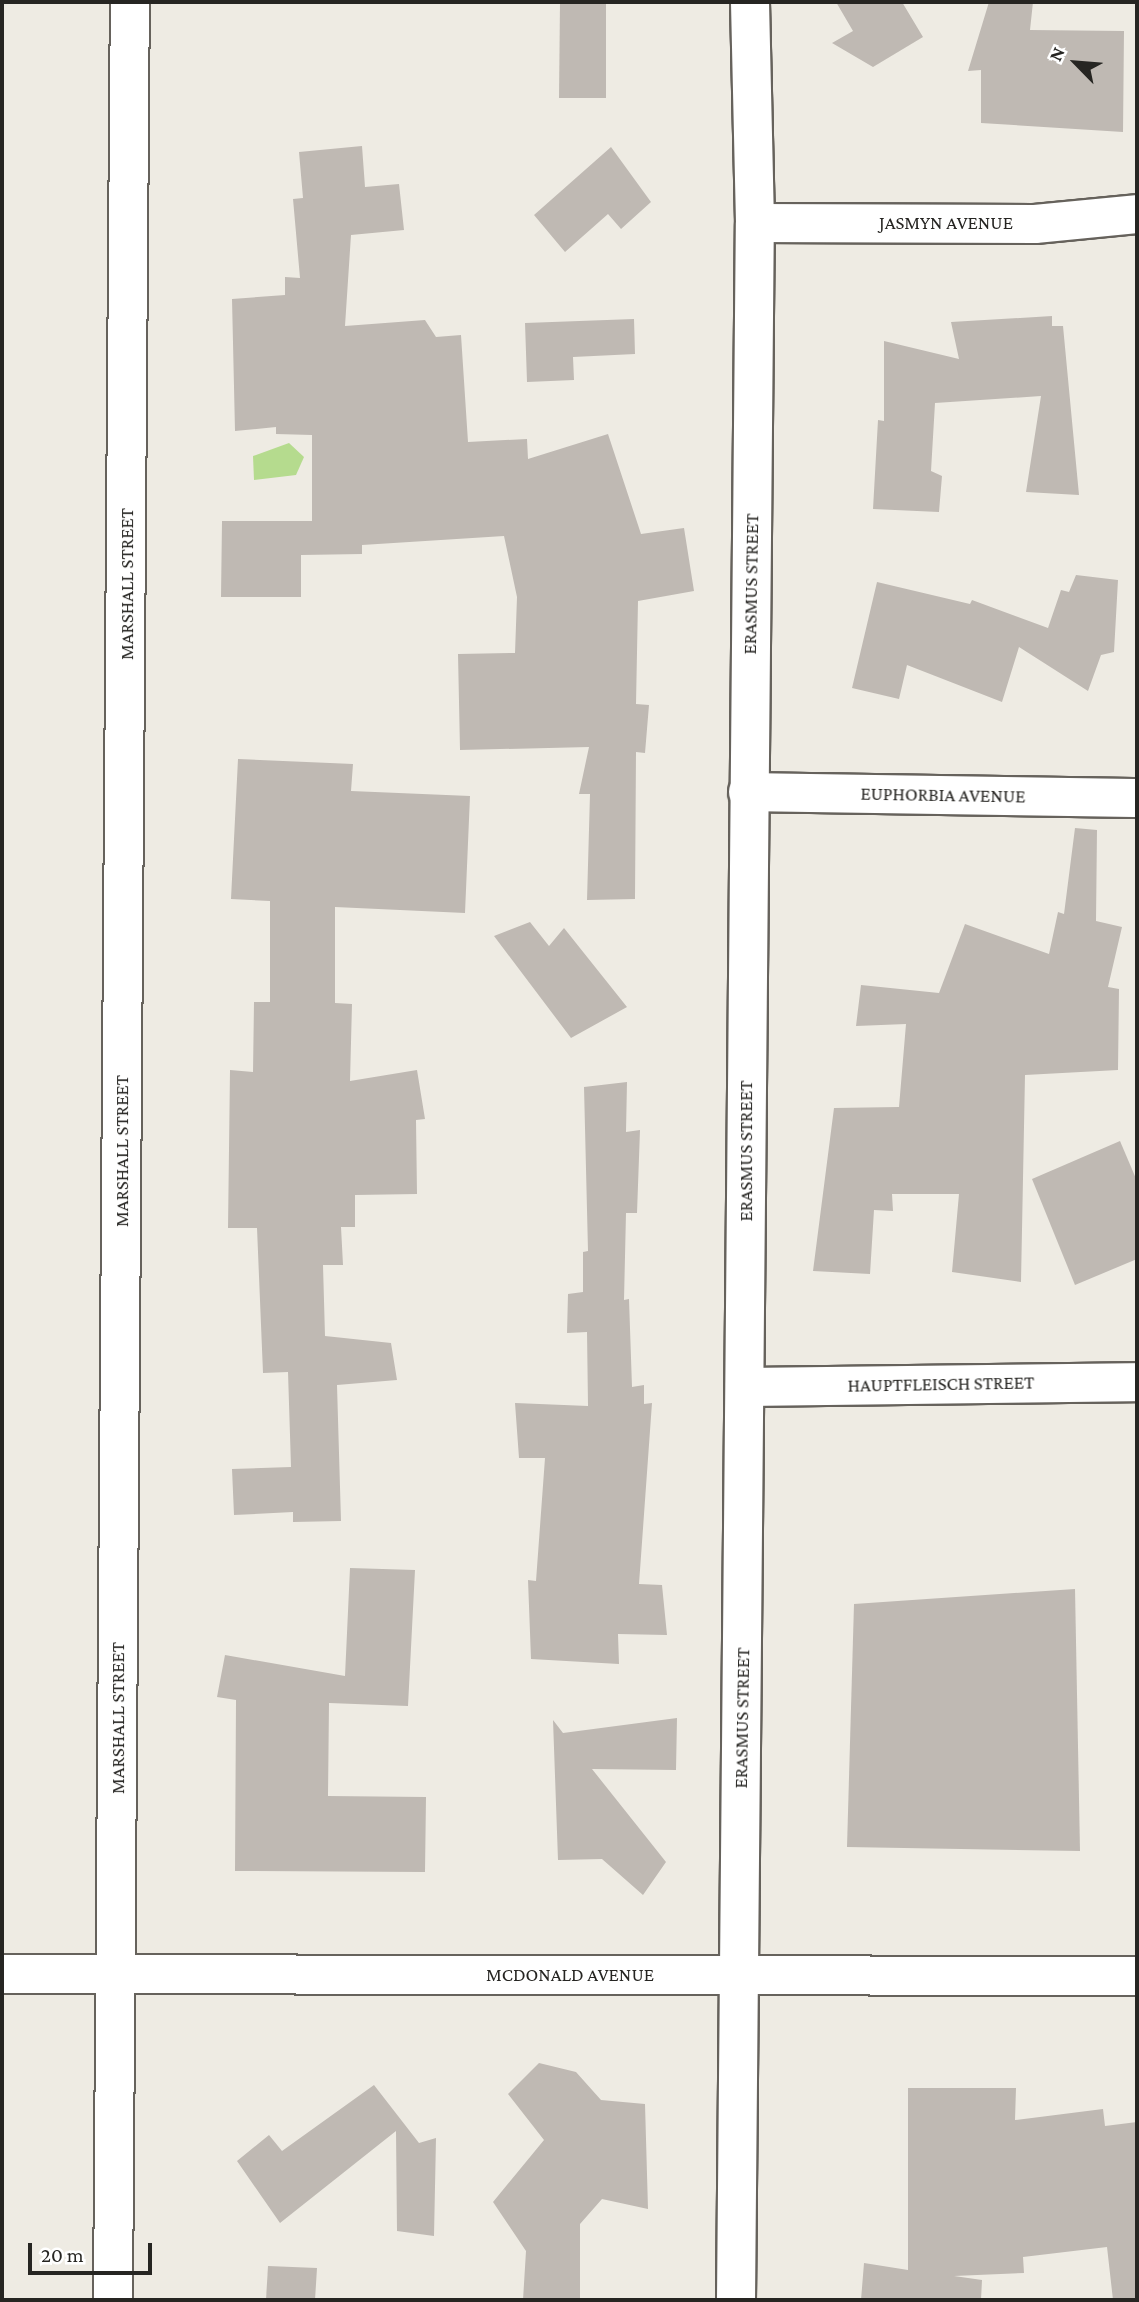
<!DOCTYPE html>
<style>
body{margin:0}
#map{position:relative;width:1139px;height:2302px;overflow:hidden;background:#eeebe3;font-family:"Crimson Pro",serif}
div>[style]{position:absolute}
.water>*{inset:0;background:#b5db8e}
.building>*{inset:0;background:#bfb9b3}
.roads{filter:drop-shadow(2px 0 #66625c) drop-shadow(-2px 0 #66625c) drop-shadow(0 2px #66625c) drop-shadow(0 -2px #66625c)}
.minor>*{height:38px;margin:-19px;padding:0 19px;transform-origin:19px;border-radius:19px;background:#fff}
.tertiary>*{height:38px;margin:-19px;padding:0 19px;transform-origin:19px;border-radius:19px;background:#fff}
span{translate:-50% -50%;white-space:nowrap;text-align:center;line-height:1.15;-webkit-text-stroke:5px #fff;paint-order:stroke}
.street-label{font-size:19px;color:#262522}
.frame{position:absolute;inset:0;border:4px solid #262522;pointer-events:none}
.north{position:absolute;left:1041px;top:28px;width:70px;height:70px;-webkit-text-stroke:5px #fff;paint-order:stroke;rotate:295deg;font-size:19px;font-weight:700;line-height:28px;text-align:center;color:#262522}
.north::after{content:'';display:block;margin:auto;width:24px;height:32px;background:#262522;clip-path:polygon(50% 0,100% 100%,50% 72%,0 100%)}
.scale{position:absolute;left:28px;top:2243px;width:124px;height:32px;box-sizing:border-box;border:4px solid #262522;border-top:0;padding-left:9px;font-size:21px;line-height:24px;white-space:nowrap;color:#262522;-webkit-text-stroke:5px #fff;paint-order:stroke}
</style>
<div id="map">
<div class="water">
<div style="clip-path:polygon(289px 443px,304px 457px,296px 475px,254px 480px,253px 456px)"></div>
</div>
<div class="building">
<div style="clip-path:polygon(560px 2px,606px 2px,606px 98px,559px 98px)"></div>
<div style="clip-path:polygon(836px 2px,902px 2px,923px 37px,873px 67px,832px 43px,853px 31px)"></div>
<div style="clip-path:polygon(989px 2px,1033px 2px,1030px 30px,1124px 31px,1123px 132px,981px 123px,981px 70px,968px 71px)"></div>
<div style="clip-path:polygon(362px 146px,365px 187px,399px 184px,404px 230px,351px 235px,345px 326px,425px 320px,436px 337px,461px 335px,468px 442px,527px 439px,528px 459px,608px 434px,641px 534px,684px 528px,694px 591px,638px 601px,636px 704px,649px 705px,645px 753px,636px 752px,635px 899px,587px 900px,590px 794px,579px 794px,589px 747px,460px 750px,458px 654px,515px 653px,517px 597px,504px 536px,362px 545px,362px 554px,301px 555px,301px 597px,221px 597px,222px 521px,312px 521px,312px 435px,276px 434px,276px 427px,235px 431px,232px 299px,285px 295px,285px 277px,300px 278px,293px 199px,303px 198px,299px 152px)"></div>
<div style="clip-path:polygon(611px 147px,651px 202px,621px 229px,608px 214px,565px 252px,534px 215px)"></div>
<div style="clip-path:polygon(1052px 316px,1052px 326px,1063px 326px,1079px 495px,1026px 492px,1041px 396px,935px 403px,931px 471px,942px 476px,939px 512px,873px 509px,878px 420px,884px 421px,884px 341px,959px 359px,951px 322px)"></div>
<div style="clip-path:polygon(634px 319px,635px 354px,573px 357px,574px 380px,527px 382px,525px 323px)"></div>
<div style="clip-path:polygon(1076px 575px,1118px 580px,1114px 652px,1101px 655px,1088px 691px,1019px 647px,1002px 702px,907px 665px,899px 699px,852px 688px,877px 582px,970px 604px,972px 600px,1048px 628px,1061px 590px,1069px 592px)"></div>
<div style="clip-path:polygon(238px 759px,353px 764px,351px 791px,470px 796px,465px 913px,335px 907px,335px 1003px,352px 1004px,350px 1081px,417px 1070px,425px 1119px,416px 1120px,417px 1194px,355px 1195px,355px 1227px,341px 1227px,343px 1265px,323px 1265px,325px 1336px,391px 1343px,397px 1380px,337px 1385px,341px 1521px,293px 1522px,293px 1512px,234px 1515px,232px 1469px,291px 1467px,288px 1372px,263px 1373px,257px 1228px,228px 1228px,230px 1070px,253px 1072px,254px 1002px,270px 1002px,270px 901px,231px 899px)"></div>
<div style="clip-path:polygon(1075px 828px,1097px 830px,1096px 921px,1122px 927px,1108px 987px,1119px 989px,1118px 1070px,1025px 1075px,1021px 1282px,952px 1272px,959px 1194px,892px 1194px,893px 1211px,874px 1210px,870px 1274px,813px 1271px,834px 1108px,899px 1107px,906px 1024px,856px 1026px,861px 985px,939px 993px,965px 924px,1049px 954px,1058px 912px,1064px 914px)"></div>
<div style="clip-path:polygon(530px 922px,549px 946px,564px 928px,627px 1007px,571px 1038px,494px 936px)"></div>
<div style="clip-path:polygon(627px 1082px,626px 1132px,640px 1130px,637px 1213px,626px 1213px,624px 1300px,629px 1299px,632px 1387px,644px 1385px,644px 1404px,652px 1403px,639px 1584px,662px 1585px,667px 1635px,618px 1634px,619px 1664px,531px 1659px,528px 1580px,536px 1581px,545px 1458px,519px 1458px,515px 1403px,588px 1406px,587px 1332px,567px 1333px,568px 1294px,583px 1292px,583px 1252px,588px 1251px,584px 1087px)"></div>
<div style="clip-path:polygon(1120px 1141px,1137px 1181px,1137px 1259px,1075px 1285px,1032px 1179px)"></div>
<div style="clip-path:polygon(350px 1568px,415px 1570px,408px 1706px,329px 1703px,328px 1796px,426px 1797px,425px 1872px,235px 1871px,236px 1700px,217px 1697px,225px 1655px,345px 1676px)"></div>
<div style="clip-path:polygon(1075px 1589px,1080px 1851px,847px 1847px,854px 1604px)"></div>
<div style="clip-path:polygon(677px 1718px,676px 1770px,592px 1769px,666px 1862px,643px 1895px,602px 1859px,558px 1860px,553px 1720px,563px 1733px)"></div>
<div style="clip-path:polygon(539px 2063px,576px 2072px,601px 2100px,645px 2104px,648px 2209px,602px 2199px,580px 2224px,580px 2300px,523px 2300px,526px 2251px,493px 2202px,544px 2140px,508px 2094px)"></div>
<div style="clip-path:polygon(374px 2085px,419px 2143px,436px 2138px,434px 2236px,397px 2231px,396px 2131px,280px 2223px,237px 2161px,269px 2135px,282px 2151px)"></div>
<div style="clip-path:polygon(908px 2088px,1016px 2088px,1015px 2120px,1103px 2109px,1105px 2126px,1137px 2122px,1137px 2300px,1113px 2300px,1107px 2247px,1023px 2257px,1024px 2273px,954px 2276px,982px 2280px,981px 2300px,861px 2300px,864px 2263px,908px 2270px)"></div>
<div style="clip-path:polygon(268px 2266px,317px 2268px,315px 2300px,266px 2300px)"></div>
</div>
<div class="roads">
<div class="minor">
<div style="left:755px;top:223px;width:280px;rotate:0.2deg"></div>
<div style="left:1035px;top:224px;width:102px;rotate:-5.6deg"></div>
<div style="left:748px;top:792px;width:389px;rotate:0.9deg"></div>
<div style="left:745px;top:1387px;width:392px;rotate:-0.7deg"></div>
<div style="left:2px;top:1974px;width:1135px;rotate:0.1deg"></div>
<div style="left:736px;top:2300px;width:2077px;rotate:-89.48deg"></div>
<div style="left:755px;top:223px;width:221px;rotate:-91.3deg"></div>
</div>
<div class="tertiary">
<div style="left:113px;top:2300px;width:2298px;rotate:-89.58deg"></div>
</div>
</div>
<div class="street-label">
<span style="left:946px;top:223px">JASMYN AVENUE</span>
<span style="left:127px;top:584px;rotate:-90deg">MARSHALL STREET</span>
<span style="left:751px;top:584px;rotate:-89deg">ERASMUS STREET</span>
<span style="left:943px;top:795px;rotate:1deg">EUPHORBIA AVENUE</span>
<span style="left:122px;top:1151px;rotate:-90deg">MARSHALL STREET</span>
<span style="left:746px;top:1151px;rotate:-90deg">ERASMUS STREET</span>
<span style="left:941px;top:1384px;rotate:-1deg">HAUPTFLEISCH STREET</span>
<span style="left:118px;top:1718px;rotate:-90deg">MARSHALL STREET</span>
<span style="left:742px;top:1718px;rotate:-89deg">ERASMUS STREET</span>
<span style="left:570px;top:1975px">MCDONALD AVENUE</span>
</div>
<div class="frame"></div>
<div class="north">N</div>
<div class="scale">20 m</div>
</div>
